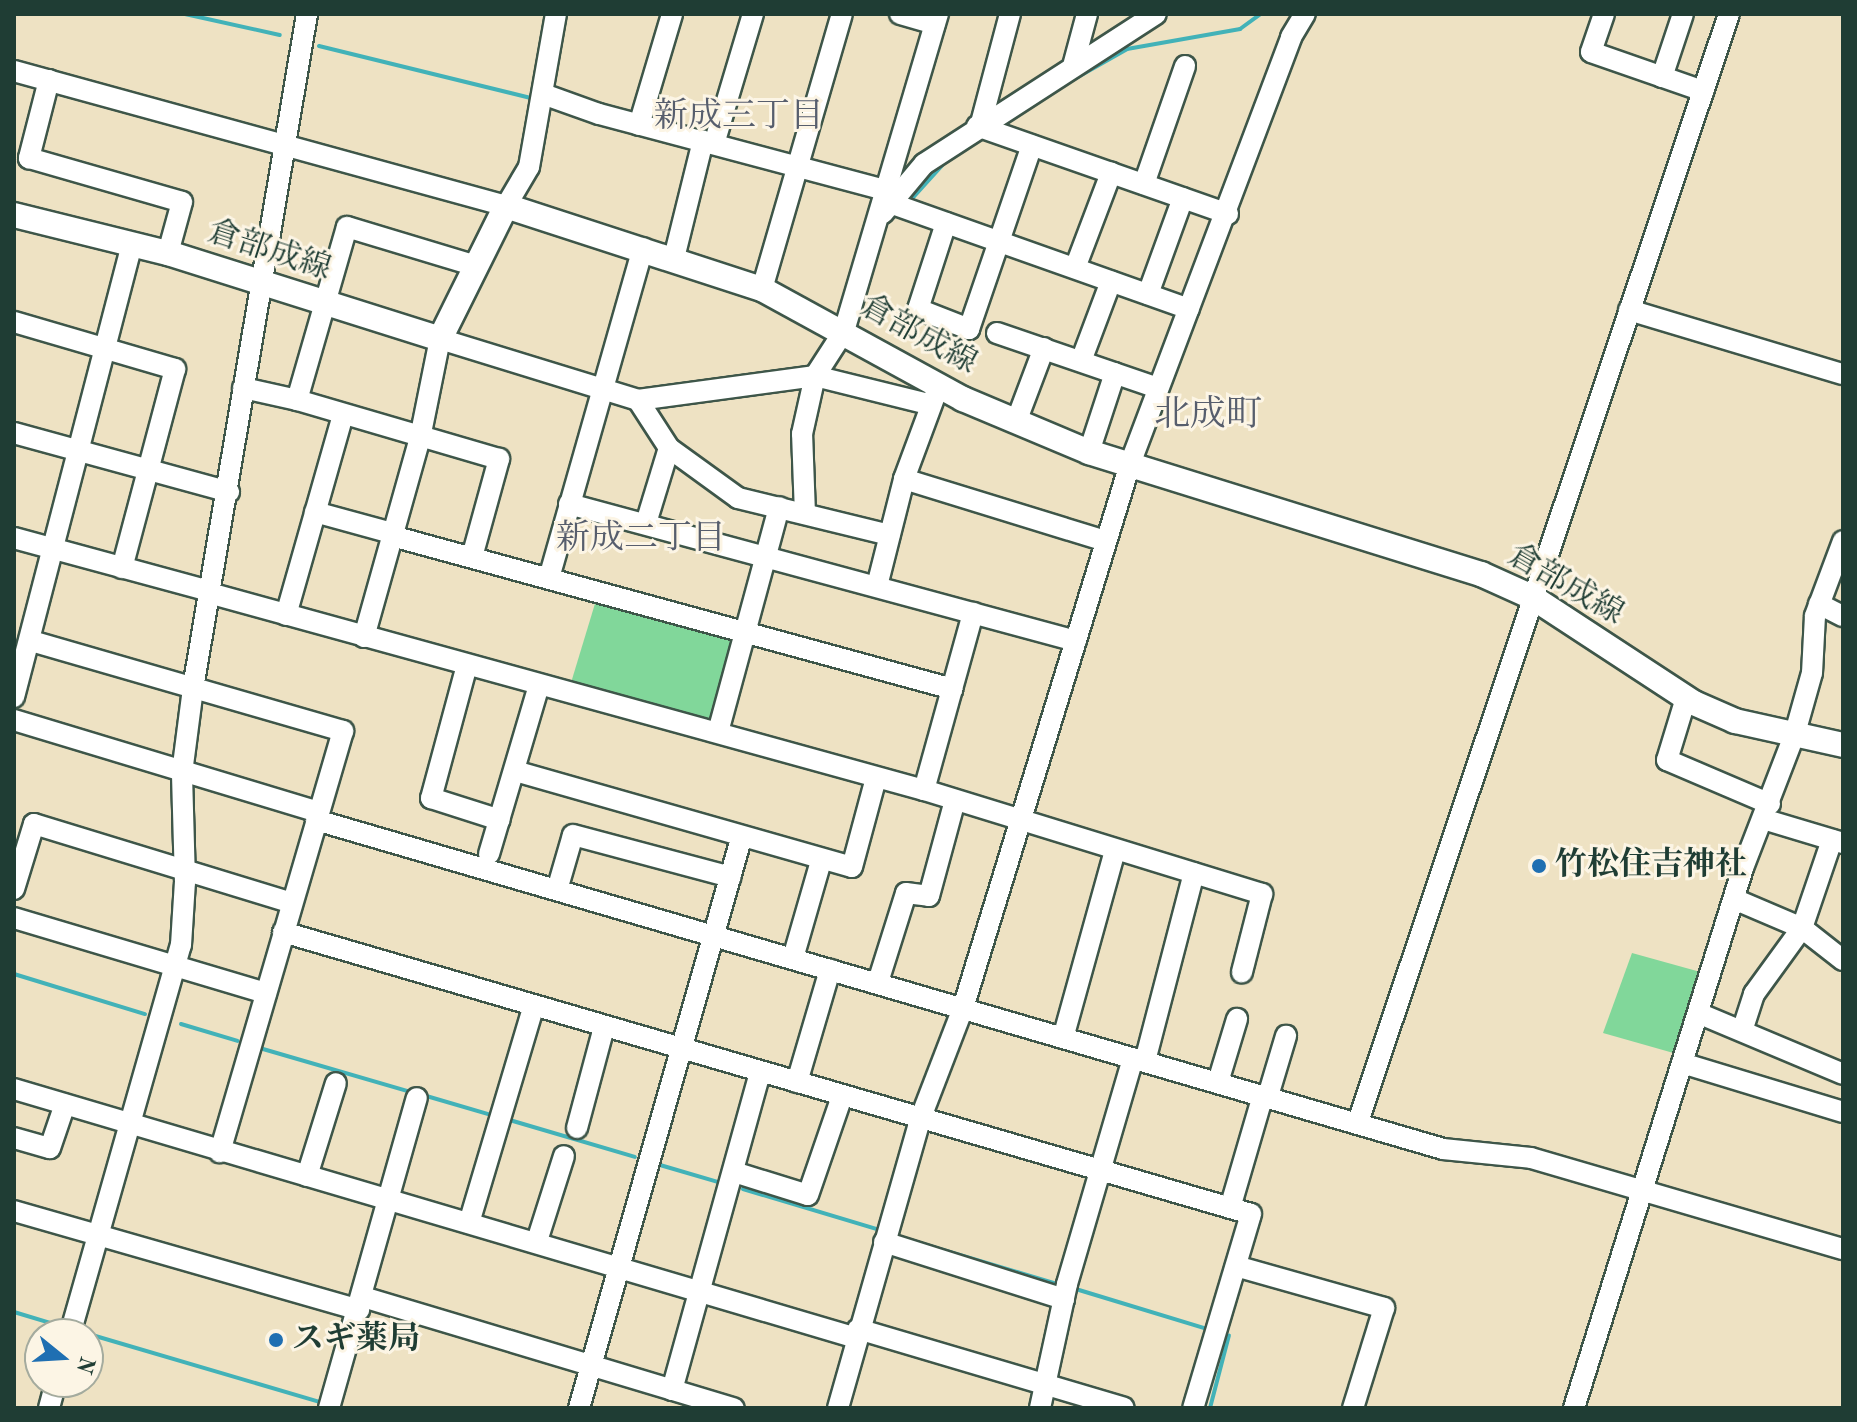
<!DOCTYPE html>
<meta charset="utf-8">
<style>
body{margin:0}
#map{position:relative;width:1857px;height:1422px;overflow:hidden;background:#eee2c3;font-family:"Old Standard TT","Noto Serif JP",serif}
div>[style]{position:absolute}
.green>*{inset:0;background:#81d79a}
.stream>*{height:4px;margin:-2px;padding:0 2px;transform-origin:2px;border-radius:2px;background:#42b2b8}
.roads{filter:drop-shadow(2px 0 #3e5649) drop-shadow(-2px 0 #3e5649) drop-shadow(0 2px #3e5649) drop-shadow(0 -2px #3e5649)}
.minor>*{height:20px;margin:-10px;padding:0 10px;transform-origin:10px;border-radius:10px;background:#fff}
.major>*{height:24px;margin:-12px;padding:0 12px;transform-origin:12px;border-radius:12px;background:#fff}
.dots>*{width:22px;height:22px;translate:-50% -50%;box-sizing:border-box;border:4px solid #fcf5e5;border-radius:50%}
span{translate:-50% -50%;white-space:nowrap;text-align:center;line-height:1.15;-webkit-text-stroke:6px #fcf5e5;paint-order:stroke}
.street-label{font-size:32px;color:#1f3d34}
.poi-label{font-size:32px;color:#1f3d34;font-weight:700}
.left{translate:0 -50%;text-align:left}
.neighbourhood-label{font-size:34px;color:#575e6d}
.quarter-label{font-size:36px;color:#575e6d}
.frame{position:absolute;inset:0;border:16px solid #1f3d34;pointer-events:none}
.north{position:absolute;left:24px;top:1318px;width:80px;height:80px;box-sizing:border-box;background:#fcf5e5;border:2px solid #a4ab9e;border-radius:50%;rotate:108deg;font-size:22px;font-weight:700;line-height:32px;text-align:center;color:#1f3d34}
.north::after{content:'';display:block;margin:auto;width:28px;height:36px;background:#1f6fb2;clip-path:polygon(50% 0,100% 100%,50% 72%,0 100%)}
</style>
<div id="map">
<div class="green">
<div style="clip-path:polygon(597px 597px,735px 634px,710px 723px,570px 686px)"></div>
<div style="clip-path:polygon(1632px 953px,1704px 973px,1677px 1054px,1603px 1033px)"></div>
</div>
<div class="stream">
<div style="left:185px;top:14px;width:97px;rotate:12.5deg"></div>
<div style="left:319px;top:46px;width:217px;rotate:13.8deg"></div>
<div style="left:1069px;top:82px;width:67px;rotate:-29.6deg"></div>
<div style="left:1127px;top:49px;width:115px;rotate:-10deg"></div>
<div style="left:1240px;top:29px;width:26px;rotate:-36deg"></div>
<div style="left:909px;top:202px;width:55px;rotate:-47.9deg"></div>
<div style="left:14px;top:974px;width:137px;rotate:17deg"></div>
<div style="left:181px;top:1024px;width:59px;rotate:16.6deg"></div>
<div style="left:263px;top:1049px;width:157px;rotate:16.2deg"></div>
<div style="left:423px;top:1095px;width:68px;rotate:16.3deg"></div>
<div style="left:513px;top:1121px;width:127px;rotate:16.4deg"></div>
<div style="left:660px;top:1165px;width:60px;rotate:16.3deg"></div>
<div style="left:743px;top:1189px;width:139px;rotate:16.7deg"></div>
<div style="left:903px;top:1238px;width:158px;rotate:16.6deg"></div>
<div style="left:1079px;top:1290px;width:131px;rotate:16.9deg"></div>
<div style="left:14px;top:1312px;width:42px;rotate:16.7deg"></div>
<div style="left:92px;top:1335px;width:237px;rotate:16.4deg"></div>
<div style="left:1210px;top:1408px;width:75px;rotate:-75.4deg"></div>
</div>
<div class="roads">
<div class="minor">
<div style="left:900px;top:14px;width:36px;rotate:16deg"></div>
<div style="left:1604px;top:14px;width:40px;rotate:108.9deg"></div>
<div style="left:1591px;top:52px;width:119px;rotate:19.2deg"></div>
<div style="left:1073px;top:66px;width:54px;rotate:-74.9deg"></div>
<div style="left:14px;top:71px;width:510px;rotate:15.34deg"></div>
<div style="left:506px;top:206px;width:45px;rotate:-59.5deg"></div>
<div style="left:529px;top:167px;width:155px;rotate:-80deg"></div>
<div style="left:1662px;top:77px;width:66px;rotate:-71.6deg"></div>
<div style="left:49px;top:80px;width:81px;rotate:104.4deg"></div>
<div style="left:29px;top:158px;width:159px;rotate:16deg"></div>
<div style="left:182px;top:202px;width:53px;rotate:105.4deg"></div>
<div style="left:543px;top:94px;width:59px;rotate:19.7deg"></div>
<div style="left:599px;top:114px;width:296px;rotate:14.9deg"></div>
<div style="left:981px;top:123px;width:113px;rotate:-75.1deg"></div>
<div style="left:639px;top:125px;width:116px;rotate:-73.4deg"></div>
<div style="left:977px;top:126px;width:266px;rotate:19.3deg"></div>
<div style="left:714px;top:144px;width:136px;rotate:-73.3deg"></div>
<div style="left:1144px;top:184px;width:125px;rotate:-70.8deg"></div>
<div style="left:890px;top:203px;width:317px;rotate:19.5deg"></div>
<div style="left:883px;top:213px;width:64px;rotate:-50.1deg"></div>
<div style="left:924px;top:164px;width:276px;rotate:-32.9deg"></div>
<div style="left:946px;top:223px;width:90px;rotate:108deg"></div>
<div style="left:918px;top:309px;width:55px;rotate:21.4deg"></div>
<div style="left:969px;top:329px;width:194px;rotate:-71.1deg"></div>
<div style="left:674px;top:258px;width:121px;rotate:-76.1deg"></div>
<div style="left:1075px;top:268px;width:102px;rotate:-69.2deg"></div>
<div style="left:762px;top:289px;width:286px;rotate:-73.8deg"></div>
<div style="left:1148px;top:294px;width:102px;rotate:-70deg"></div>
<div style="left:1629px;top:310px;width:223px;rotate:16.7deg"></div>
<div style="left:14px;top:322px;width:168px;rotate:16.3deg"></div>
<div style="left:175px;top:369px;width:206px;rotate:104.9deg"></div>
<div style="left:997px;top:333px;width:170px;rotate:18.9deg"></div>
<div style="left:1081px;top:361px;width:85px;rotate:-69.4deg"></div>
<div style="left:243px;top:388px;width:55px;rotate:12.5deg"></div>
<div style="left:638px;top:400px;width:57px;rotate:57.1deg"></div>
<div style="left:669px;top:448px;width:85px;rotate:35.9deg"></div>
<div style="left:738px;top:498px;width:156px;rotate:13.7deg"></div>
<div style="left:1016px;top:422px;width:79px;rotate:-69.3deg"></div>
<div style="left:14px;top:433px;width:223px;rotate:15.3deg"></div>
<div style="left:1089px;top:452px;width:83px;rotate:-71.8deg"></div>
<div style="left:904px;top:479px;width:210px;rotate:17.1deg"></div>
<div style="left:569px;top:504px;width:525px;rotate:15.12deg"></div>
<div style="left:315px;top:512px;width:80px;rotate:15.3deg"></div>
<div style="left:805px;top:514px;width:80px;rotate:-92.1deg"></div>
<div style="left:802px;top:434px;width:59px;rotate:-77.4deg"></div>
<div style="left:815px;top:376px;width:116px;rotate:13.9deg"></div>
<div style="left:646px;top:523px;width:78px;rotate:-73deg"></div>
<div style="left:392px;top:536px;width:581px;rotate:15.26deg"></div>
<div style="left:14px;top:538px;width:202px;rotate:15.2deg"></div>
<div style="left:472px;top:557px;width:102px;rotate:-74.6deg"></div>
<div style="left:499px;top:459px;width:210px;rotate:-163.7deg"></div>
<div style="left:297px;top:400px;width:180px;rotate:-73.9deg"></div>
<div style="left:347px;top:227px;width:135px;rotate:16.8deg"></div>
<div style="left:549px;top:578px;width:343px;rotate:-74.1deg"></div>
<div style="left:877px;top:586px;width:110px;rotate:-75.8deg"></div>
<div style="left:904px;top:479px;width:92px;rotate:-69.6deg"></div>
<div style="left:209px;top:593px;width:742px;rotate:15.4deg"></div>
<div style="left:924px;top:790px;width:354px;rotate:17.1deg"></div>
<div style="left:1262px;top:894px;width:81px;rotate:104.4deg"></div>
<div style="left:1819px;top:604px;width:27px;rotate:27deg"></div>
<div style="left:286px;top:615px;width:208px;rotate:-74.1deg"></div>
<div style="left:364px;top:637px;width:207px;rotate:-74.3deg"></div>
<div style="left:420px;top:438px;width:101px;rotate:-78.6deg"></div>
<div style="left:440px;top:339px;width:207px;rotate:17.1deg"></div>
<div style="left:638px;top:400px;width:179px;rotate:-7.7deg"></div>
<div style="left:815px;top:376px;width:54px;rotate:-57.2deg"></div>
<div style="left:844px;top:331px;width:331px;rotate:-73.5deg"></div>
<div style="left:31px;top:641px;width:325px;rotate:16.1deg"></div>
<div style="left:343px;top:731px;width:439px;rotate:106.3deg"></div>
<div style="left:467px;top:665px;width:138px;rotate:105.1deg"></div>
<div style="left:431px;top:798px;width:72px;rotate:17.7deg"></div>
<div style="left:14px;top:697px;width:468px;rotate:-75.4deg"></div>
<div style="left:1686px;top:698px;width:65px;rotate:107deg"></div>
<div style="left:1667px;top:760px;width:112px;rotate:23.1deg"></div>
<div style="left:14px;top:720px;width:318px;rotate:16.8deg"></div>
<div style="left:718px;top:732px;width:233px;rotate:-74.8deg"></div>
<div style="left:515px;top:771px;width:350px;rotate:15.9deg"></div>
<div style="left:852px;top:867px;width:92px;rotate:-74.9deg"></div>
<div style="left:924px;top:790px;width:184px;rotate:-74.5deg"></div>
<div style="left:1763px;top:819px;width:84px;rotate:16.7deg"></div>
<div style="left:316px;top:820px;width:1174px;rotate:16.27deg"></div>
<div style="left:1443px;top:1149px;width:88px;rotate:5.8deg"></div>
<div style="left:1531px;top:1158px;width:325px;rotate:16.3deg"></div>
<div style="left:489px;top:854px;width:176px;rotate:-73.5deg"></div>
<div style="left:14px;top:889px;width:68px;rotate:-72.9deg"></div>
<div style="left:34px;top:824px;width:270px;rotate:17deg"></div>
<div style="left:557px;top:890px;width:57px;rotate:-73.8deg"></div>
<div style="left:573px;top:835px;width:163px;rotate:14.9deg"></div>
<div style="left:1734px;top:899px;width:74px;rotate:23.1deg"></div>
<div style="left:1802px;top:928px;width:52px;rotate:38deg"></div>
<div style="left:14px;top:918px;width:263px;rotate:16.6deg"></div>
<div style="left:283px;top:932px;width:1008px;rotate:16.24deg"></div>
<div style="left:1251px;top:1214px;width:202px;rotate:106.6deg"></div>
<div style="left:793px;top:958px;width:101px;rotate:-73.9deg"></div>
<div style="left:878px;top:982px;width:93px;rotate:-72.5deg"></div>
<div style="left:906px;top:893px;width:23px;rotate:7deg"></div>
<div style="left:929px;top:896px;width:99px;rotate:-74.8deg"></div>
<div style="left:1698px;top:1013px;width:157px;rotate:22.8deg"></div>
<div style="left:1743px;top:1028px;width:36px;rotate:-72deg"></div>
<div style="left:1754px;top:994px;width:82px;rotate:-54deg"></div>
<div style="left:1802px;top:928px;width:93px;rotate:-71.2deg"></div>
<div style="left:1063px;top:1038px;width:195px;rotate:-74.5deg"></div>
<div style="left:1145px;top:1061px;width:194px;rotate:-75.4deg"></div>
<div style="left:1682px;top:1063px;width:168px;rotate:16.9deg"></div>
<div style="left:797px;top:1082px;width:117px;rotate:-73.6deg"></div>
<div style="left:1218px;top:1082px;width:66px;rotate:-73.2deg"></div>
<div style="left:14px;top:1089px;width:878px;rotate:16.47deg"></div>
<div style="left:1268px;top:1096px;width:63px;rotate:-73.3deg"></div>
<div style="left:1358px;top:1122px;width:1168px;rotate:-71.49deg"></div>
<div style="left:577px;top:1128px;width:105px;rotate:-75deg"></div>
<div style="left:14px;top:1138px;width:37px;rotate:16deg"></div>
<div style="left:50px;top:1148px;width:46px;rotate:-71.2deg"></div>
<div style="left:734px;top:1172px;width:77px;rotate:17.3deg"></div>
<div style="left:808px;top:1195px;width:105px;rotate:-71deg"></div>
<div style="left:307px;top:1176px;width:97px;rotate:-72.7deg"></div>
<div style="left:1230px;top:1208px;width:118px;rotate:-73.7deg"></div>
<div style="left:14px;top:1211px;width:359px;rotate:16deg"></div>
<div style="left:469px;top:1223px;width:227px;rotate:-73.4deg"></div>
<div style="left:537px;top:1241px;width:89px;rotate:-72.4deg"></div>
<div style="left:884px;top:1242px;width:189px;rotate:17.6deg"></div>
<div style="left:1236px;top:1266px;width:154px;rotate:15.8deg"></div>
<div style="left:1384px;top:1308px;width:105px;rotate:107.2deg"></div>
<div style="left:363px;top:1297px;width:387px;rotate:16.7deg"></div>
<div style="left:858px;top:1329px;width:277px;rotate:16.5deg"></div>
<div style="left:70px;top:1334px;width:405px;rotate:-74.1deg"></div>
<div style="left:181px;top:945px;width:63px;rotate:-86.4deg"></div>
<div style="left:185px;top:882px;width:109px;rotate:-91.6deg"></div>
<div style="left:182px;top:773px;width:86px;rotate:-82.6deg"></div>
<div style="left:193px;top:688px;width:684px;rotate:-80.4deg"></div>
<div style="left:672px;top:1390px;width:330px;rotate:-74.5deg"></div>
<div style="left:49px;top:1408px;width:27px;rotate:-75deg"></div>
<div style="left:329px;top:1408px;width:322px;rotate:-74.2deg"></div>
<div style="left:579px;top:1408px;width:592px;rotate:-74.11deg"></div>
<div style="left:838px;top:1408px;width:303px;rotate:-74.1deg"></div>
<div style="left:921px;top:1117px;width:117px;rotate:-68.9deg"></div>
<div style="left:963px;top:1008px;width:569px;rotate:-72.93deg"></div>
<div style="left:1130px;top:464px;width:456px;rotate:-69.3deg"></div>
<div style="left:1291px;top:37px;width:27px;rotate:-59deg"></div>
<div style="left:1040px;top:1408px;width:127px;rotate:-77.7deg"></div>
<div style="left:1067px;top:1284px;width:235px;rotate:-73.7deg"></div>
<div style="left:1574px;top:1408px;width:566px;rotate:-72.62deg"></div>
<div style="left:1743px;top:868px;width:145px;rotate:-68.9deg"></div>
<div style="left:1795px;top:733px;width:62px;rotate:-74.2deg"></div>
<div style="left:1812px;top:673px;width:57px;rotate:-87deg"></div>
<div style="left:1815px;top:616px;width:80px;rotate:-69.5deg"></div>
</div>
<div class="major">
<div style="left:14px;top:215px;width:159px;rotate:13.9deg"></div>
<div style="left:168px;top:253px;width:285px;rotate:17.5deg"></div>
<div style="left:440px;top:339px;width:148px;rotate:-63.6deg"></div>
<div style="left:506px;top:206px;width:269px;rotate:18deg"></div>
<div style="left:762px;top:289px;width:229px;rotate:28.7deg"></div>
<div style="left:963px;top:399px;width:137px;rotate:22.8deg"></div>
<div style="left:1089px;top:452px;width:411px;rotate:17.3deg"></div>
<div style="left:1481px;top:574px;width:56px;rotate:24.3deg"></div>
<div style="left:1532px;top:597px;width:194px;rotate:33.2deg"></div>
<div style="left:1694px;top:703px;width:45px;rotate:23.7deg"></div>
<div style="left:1735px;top:721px;width:111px;rotate:12.5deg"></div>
</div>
</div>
<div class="dots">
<div style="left:1539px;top:866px;background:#1f6fb2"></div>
<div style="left:276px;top:1340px;background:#1f6fb2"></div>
</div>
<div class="street-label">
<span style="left:269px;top:252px;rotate:18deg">倉部成線</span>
<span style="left:918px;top:336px;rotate:29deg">倉部成線</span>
<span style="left:1565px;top:586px;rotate:30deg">倉部成線</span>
</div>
<div class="poi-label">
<span class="left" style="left:1555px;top:866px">竹松住吉神社</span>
<span class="left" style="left:292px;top:1340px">スギ薬局</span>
</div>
<div class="neighbourhood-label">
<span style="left:739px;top:118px">新成三丁目</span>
<span style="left:641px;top:540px">新成二丁目</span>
</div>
<div class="quarter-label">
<span style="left:1208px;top:417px">北成町</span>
</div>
<div class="frame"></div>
<div class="north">N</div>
</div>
